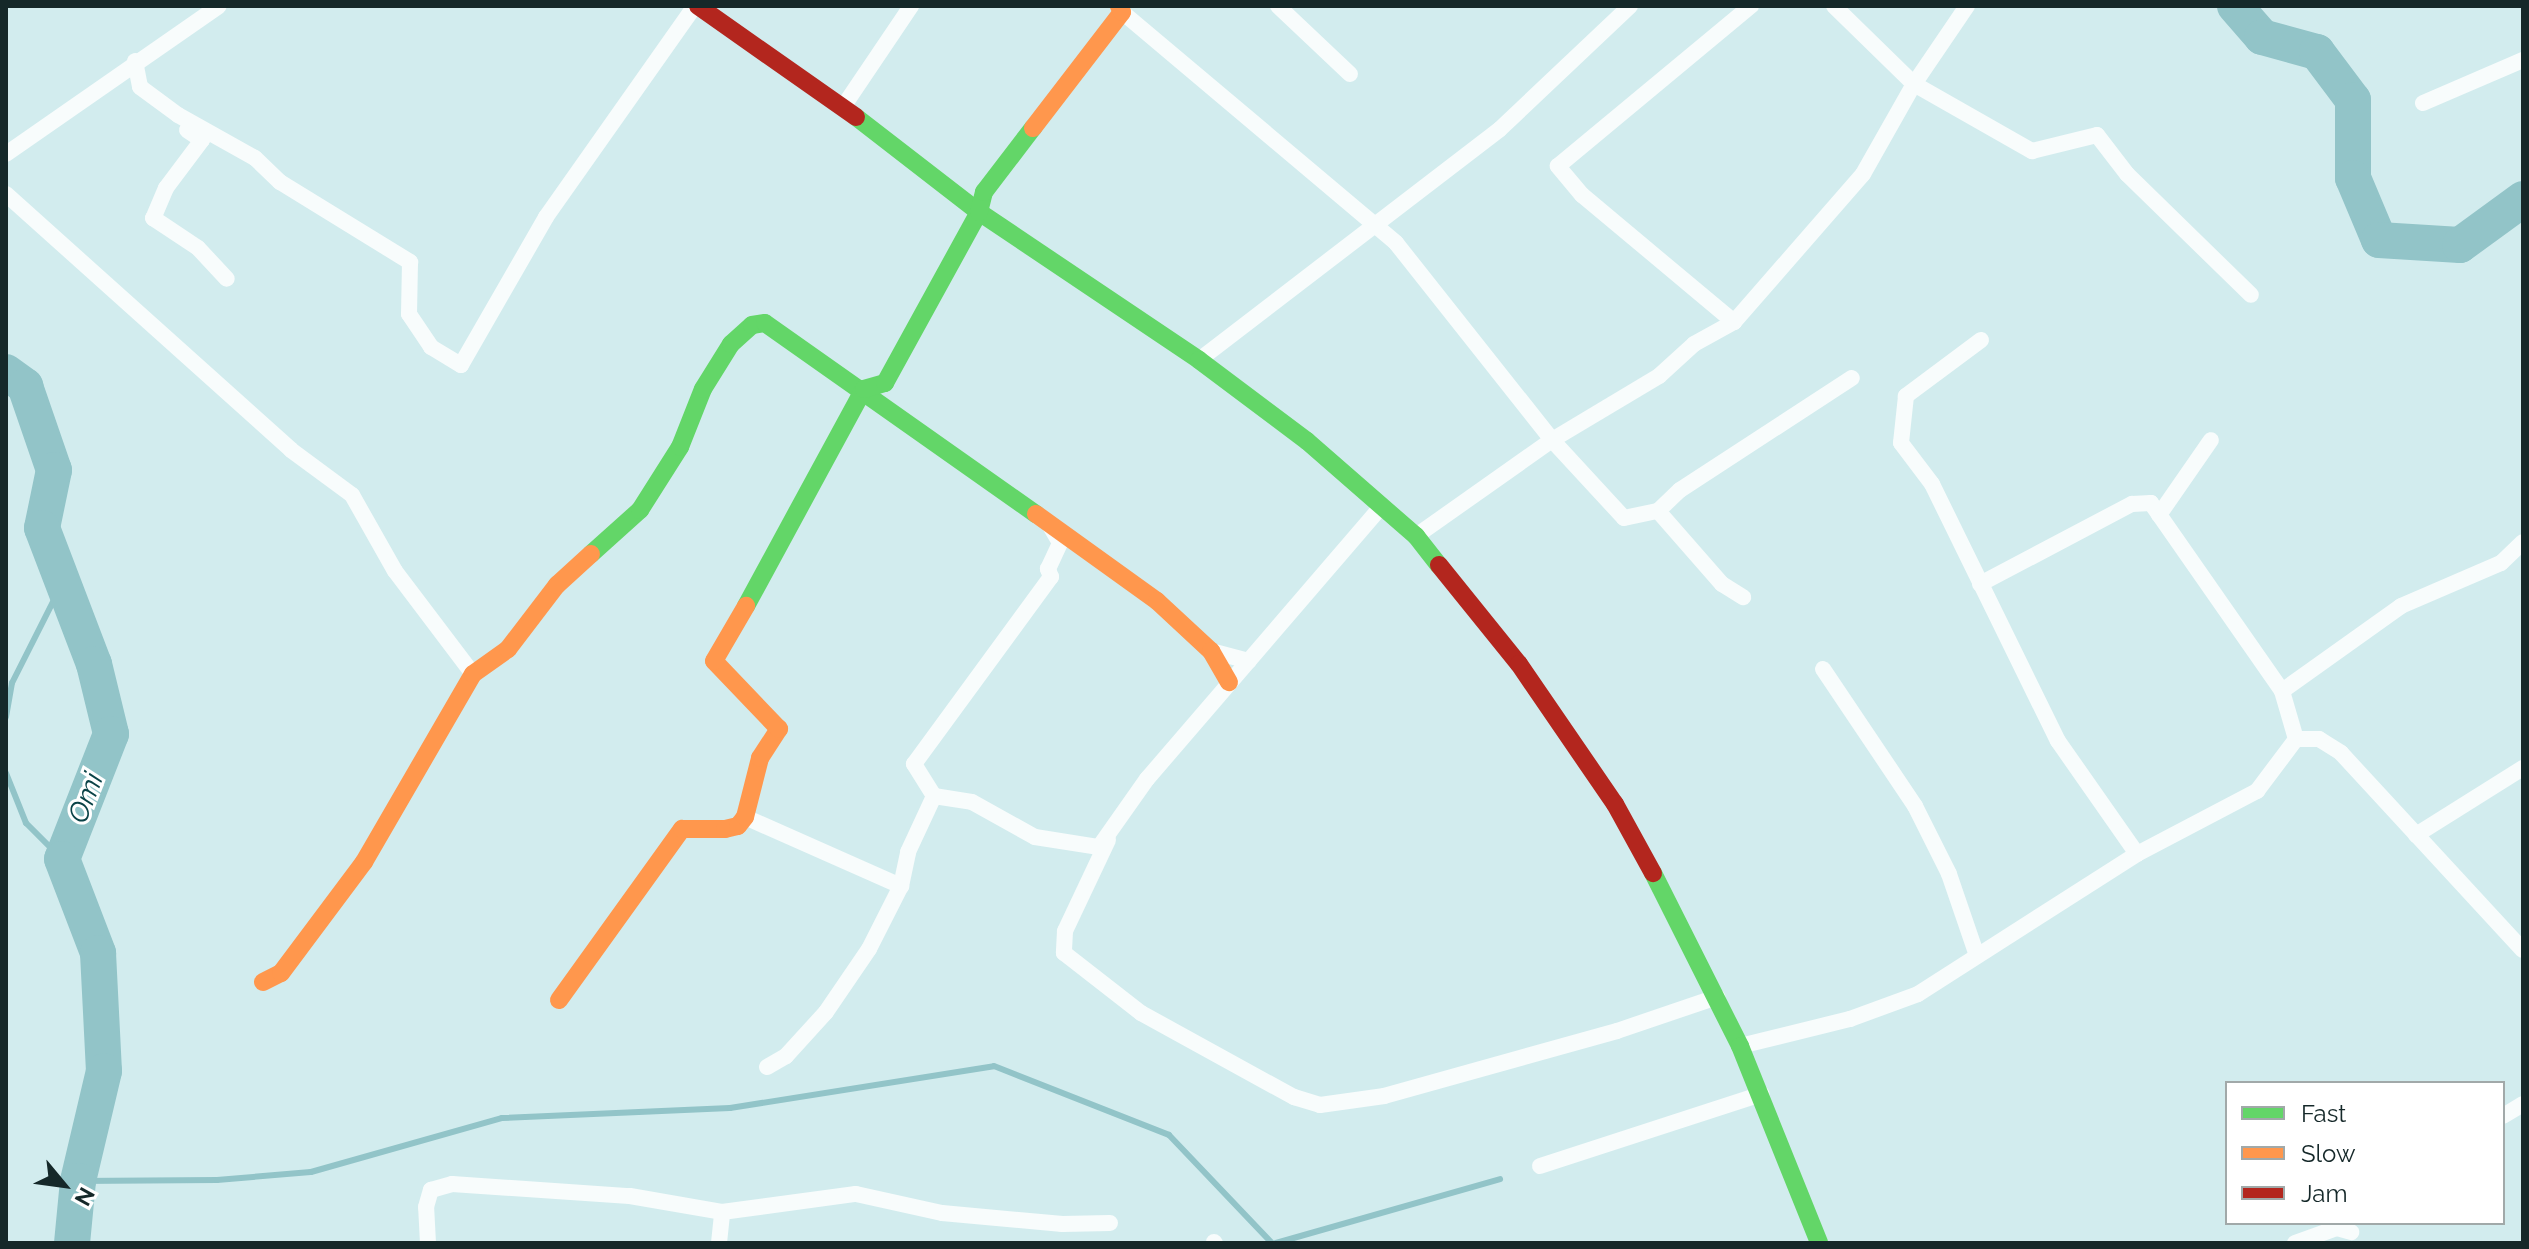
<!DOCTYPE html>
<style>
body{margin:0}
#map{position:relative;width:2529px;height:1249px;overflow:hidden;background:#d2ecee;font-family:Raleway,sans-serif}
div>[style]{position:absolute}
.stream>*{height:6px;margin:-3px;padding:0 3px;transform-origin:3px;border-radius:3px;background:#92c4c8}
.river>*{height:36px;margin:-18px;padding:0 18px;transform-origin:18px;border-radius:18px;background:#92c4c8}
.street>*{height:16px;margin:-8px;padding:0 8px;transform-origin:8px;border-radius:8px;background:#f8fcfc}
.fast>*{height:18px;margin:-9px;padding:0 9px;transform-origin:9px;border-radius:9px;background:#63d668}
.slow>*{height:18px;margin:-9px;padding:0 9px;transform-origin:9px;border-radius:9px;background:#ff974d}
.jam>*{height:18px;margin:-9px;padding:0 9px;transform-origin:9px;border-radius:9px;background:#b3261e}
span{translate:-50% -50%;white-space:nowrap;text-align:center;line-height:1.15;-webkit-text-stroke:6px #fff;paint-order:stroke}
.water-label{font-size:28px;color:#0a4347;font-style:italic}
.frame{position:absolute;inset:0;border:8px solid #152829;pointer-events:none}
.legend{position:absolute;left:2225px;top:1081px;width:280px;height:144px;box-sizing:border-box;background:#fff;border:2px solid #a1a9a9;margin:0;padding:10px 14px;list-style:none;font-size:24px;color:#152829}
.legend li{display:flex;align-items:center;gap:16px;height:40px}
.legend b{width:40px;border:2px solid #a1a9a9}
.north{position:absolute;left:24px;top:1145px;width:80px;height:80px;-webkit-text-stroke:6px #fff;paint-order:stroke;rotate:119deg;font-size:22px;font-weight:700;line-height:32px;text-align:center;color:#152829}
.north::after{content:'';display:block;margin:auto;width:28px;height:36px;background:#152829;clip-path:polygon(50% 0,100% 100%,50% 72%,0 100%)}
</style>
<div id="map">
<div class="stream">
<div style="left:6px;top:717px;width:35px;rotate:-80deg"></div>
<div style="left:12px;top:683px;width:109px;rotate:-63.2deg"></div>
<div style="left:6px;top:773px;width:54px;rotate:68.2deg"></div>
<div style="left:26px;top:823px;width:51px;rotate:45deg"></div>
<div style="left:78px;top:1181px;width:139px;rotate:-0.4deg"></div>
<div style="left:217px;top:1180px;width:94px;rotate:-4.9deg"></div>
<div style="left:311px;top:1172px;width:198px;rotate:-15.8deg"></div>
<div style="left:502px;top:1118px;width:228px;rotate:-2.5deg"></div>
<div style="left:730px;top:1108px;width:267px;rotate:-9deg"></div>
<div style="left:994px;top:1066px;width:188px;rotate:21.5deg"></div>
<div style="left:1169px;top:1135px;width:149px;rotate:46.4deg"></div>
<div style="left:1276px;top:1243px;width:233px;rotate:-15.9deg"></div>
</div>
<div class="river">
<div style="left:2235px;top:6px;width:41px;rotate:48.9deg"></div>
<div style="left:2262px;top:37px;width:57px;rotate:15.3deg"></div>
<div style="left:2317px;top:52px;width:60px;rotate:53.1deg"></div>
<div style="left:2353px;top:100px;width:78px;rotate:90deg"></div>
<div style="left:2353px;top:178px;width:67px;rotate:67.2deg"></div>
<div style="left:2379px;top:240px;width:81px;rotate:3.5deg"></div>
<div style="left:2460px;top:245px;width:78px;rotate:-36.1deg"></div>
<div style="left:6px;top:372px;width:24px;rotate:36deg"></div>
<div style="left:25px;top:386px;width:89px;rotate:71deg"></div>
<div style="left:54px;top:470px;width:59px;rotate:101.7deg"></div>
<div style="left:42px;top:528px;width:146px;rotate:69.1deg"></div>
<div style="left:94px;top:664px;width:72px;rotate:76.3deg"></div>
<div style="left:111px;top:734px;width:134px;rotate:111.4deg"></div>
<div style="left:62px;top:859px;width:101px;rotate:69deg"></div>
<div style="left:98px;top:953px;width:118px;rotate:87.1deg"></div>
<div style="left:104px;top:1071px;width:113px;rotate:103.3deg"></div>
<div style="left:78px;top:1181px;width:62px;rotate:95.5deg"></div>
</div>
<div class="street">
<div style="left:1278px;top:6px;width:99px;rotate:43.4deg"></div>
<div style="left:1834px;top:6px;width:112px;rotate:44.3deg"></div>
<div style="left:1914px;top:84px;width:136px;rotate:29.6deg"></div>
<div style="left:2032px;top:151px;width:67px;rotate:-13.8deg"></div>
<div style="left:2097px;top:135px;width:49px;rotate:52.4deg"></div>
<div style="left:2127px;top:174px;width:173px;rotate:44.3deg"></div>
<div style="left:1122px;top:12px;width:358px;rotate:40.1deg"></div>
<div style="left:1396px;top:243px;width:251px;rotate:51.6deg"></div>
<div style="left:1552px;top:440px;width:106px;rotate:47.3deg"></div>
<div style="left:1624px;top:518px;width:35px;rotate:-12deg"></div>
<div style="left:1658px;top:511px;width:30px;rotate:-44deg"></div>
<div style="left:1680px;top:490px;width:205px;rotate:-33.1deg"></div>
<div style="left:135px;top:61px;width:26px;rotate:79deg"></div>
<div style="left:140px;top:87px;width:47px;rotate:36.4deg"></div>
<div style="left:178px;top:115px;width:88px;rotate:29.2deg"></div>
<div style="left:255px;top:158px;width:35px;rotate:44deg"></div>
<div style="left:280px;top:182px;width:153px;rotate:31.6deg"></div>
<div style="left:410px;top:262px;width:52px;rotate:91.1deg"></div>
<div style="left:409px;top:314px;width:40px;rotate:56deg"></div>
<div style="left:431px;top:347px;width:35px;rotate:31deg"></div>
<div style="left:461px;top:365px;width:171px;rotate:-60.1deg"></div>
<div style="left:546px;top:217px;width:258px;rotate:-54.8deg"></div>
<div style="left:2423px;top:103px;width:109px;rotate:-23.3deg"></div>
<div style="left:843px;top:107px;width:122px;rotate:-56deg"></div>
<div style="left:187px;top:130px;width:18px;rotate:34deg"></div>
<div style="left:202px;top:140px;width:60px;rotate:126.9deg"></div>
<div style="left:166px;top:188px;width:33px;rotate:113deg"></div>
<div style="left:153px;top:218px;width:54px;rotate:33.7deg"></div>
<div style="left:198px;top:248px;width:42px;rotate:46.9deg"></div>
<div style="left:6px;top:154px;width:259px;rotate:-34.8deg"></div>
<div style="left:6px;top:194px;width:383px;rotate:41.9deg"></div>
<div style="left:291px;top:450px;width:76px;rotate:36.4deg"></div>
<div style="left:352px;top:495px;width:87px;rotate:60.5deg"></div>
<div style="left:395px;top:571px;width:129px;rotate:52.9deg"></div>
<div style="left:1734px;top:322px;width:198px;rotate:-140.1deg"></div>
<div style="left:1582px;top:195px;width:38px;rotate:-130deg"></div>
<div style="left:1558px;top:166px;width:251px;rotate:-39.7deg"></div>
<div style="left:1981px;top:340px;width:94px;rotate:143.3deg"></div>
<div style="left:1906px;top:396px;width:47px;rotate:96.1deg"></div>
<div style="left:1901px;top:443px;width:51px;rotate:52.9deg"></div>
<div style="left:1932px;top:484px;width:286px;rotate:63.9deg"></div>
<div style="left:2058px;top:741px;width:138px;rotate:55deg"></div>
<div style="left:1199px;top:360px;width:379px;rotate:-37.5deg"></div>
<div style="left:1500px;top:129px;width:179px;rotate:-43.4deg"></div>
<div style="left:1658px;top:511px;width:97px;rotate:48.8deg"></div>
<div style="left:1722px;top:584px;width:25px;rotate:32deg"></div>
<div style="left:2159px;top:515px;width:91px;rotate:-55.3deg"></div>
<div style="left:1416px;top:536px;width:166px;rotate:-35.2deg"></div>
<div style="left:1552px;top:440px;width:125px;rotate:-30.9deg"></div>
<div style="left:1659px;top:376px;width:47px;rotate:-42.4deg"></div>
<div style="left:1694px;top:344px;width:46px;rotate:-28.8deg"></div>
<div style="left:1734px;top:322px;width:196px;rotate:-48.9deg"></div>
<div style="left:1863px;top:174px;width:103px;rotate:-60.5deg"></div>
<div style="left:1914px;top:84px;width:94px;rotate:-55.8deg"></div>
<div style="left:1980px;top:584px;width:172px;rotate:-27.8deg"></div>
<div style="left:2132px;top:504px;width:19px;rotate:-3deg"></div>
<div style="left:2151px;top:503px;width:229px;rotate:55.1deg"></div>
<div style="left:1211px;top:651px;width:39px;rotate:15deg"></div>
<div style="left:1823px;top:669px;width:165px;rotate:56.1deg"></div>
<div style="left:1915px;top:806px;width:76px;rotate:63.4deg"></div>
<div style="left:1949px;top:874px;width:83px;rotate:71.1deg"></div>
<div style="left:2296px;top:739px;width:23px"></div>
<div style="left:2319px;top:739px;width:26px;rotate:32deg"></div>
<div style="left:2341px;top:753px;width:268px;rotate:47.3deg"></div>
<div style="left:934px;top:796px;width:38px;rotate:-122deg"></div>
<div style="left:914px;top:764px;width:232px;rotate:-53.8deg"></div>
<div style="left:1051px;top:577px;width:9px;rotate:-111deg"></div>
<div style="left:1048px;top:569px;width:29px;rotate:-65deg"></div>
<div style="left:1060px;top:543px;width:20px;rotate:-120deg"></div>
<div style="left:745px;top:817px;width:171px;rotate:23.9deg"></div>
<div style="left:2416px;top:835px;width:126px;rotate:-32.1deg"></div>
<div style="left:1108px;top:840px;width:101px;rotate:115.3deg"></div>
<div style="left:1065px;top:931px;width:22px;rotate:93deg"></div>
<div style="left:1064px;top:953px;width:98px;rotate:37.9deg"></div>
<div style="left:1141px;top:1013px;width:175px;rotate:28.8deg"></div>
<div style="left:1294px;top:1097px;width:27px;rotate:17deg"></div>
<div style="left:1320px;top:1105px;width:65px;rotate:-8deg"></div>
<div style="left:1384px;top:1096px;width:242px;rotate:-15.6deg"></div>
<div style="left:1617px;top:1031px;width:106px;rotate:-18.8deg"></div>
<div style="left:1740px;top:1046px;width:113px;rotate:-13.8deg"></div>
<div style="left:1850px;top:1019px;width:72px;rotate:-20.2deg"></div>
<div style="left:1918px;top:994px;width:260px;rotate:-32.6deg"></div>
<div style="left:2137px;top:854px;width:136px;rotate:-27.7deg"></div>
<div style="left:2257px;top:791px;width:65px;rotate:-53.1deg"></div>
<div style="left:2296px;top:739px;width:50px;rotate:-106.3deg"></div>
<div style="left:2282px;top:691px;width:146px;rotate:-35.5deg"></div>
<div style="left:2401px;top:606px;width:109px;rotate:-23.3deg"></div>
<div style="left:2501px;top:563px;width:30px;rotate:-44deg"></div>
<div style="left:767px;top:1067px;width:22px;rotate:-30deg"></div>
<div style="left:786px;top:1056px;width:59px;rotate:-47.7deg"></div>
<div style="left:826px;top:1012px;width:76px;rotate:-55.7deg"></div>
<div style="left:869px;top:949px;width:71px;rotate:-63.1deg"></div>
<div style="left:901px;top:886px;width:35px;rotate:-78deg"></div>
<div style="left:908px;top:852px;width:62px;rotate:-65.1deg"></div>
<div style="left:934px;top:796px;width:38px;rotate:9deg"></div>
<div style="left:972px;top:802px;width:72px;rotate:29.1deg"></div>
<div style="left:1035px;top:837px;width:65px;rotate:8.9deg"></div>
<div style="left:1099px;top:847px;width:83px;rotate:-54.8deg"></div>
<div style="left:1147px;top:779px;width:360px;rotate:-49.3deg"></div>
<div style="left:2503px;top:1116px;width:23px;rotate:-31deg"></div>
<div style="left:1540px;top:1166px;width:233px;rotate:-18deg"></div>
<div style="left:1214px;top:1242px;width:1px;rotate:45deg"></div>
<div style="left:428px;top:1243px;width:36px;rotate:-93deg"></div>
<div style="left:426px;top:1207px;width:18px;rotate:-74deg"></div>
<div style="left:431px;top:1190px;width:22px;rotate:-16deg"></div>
<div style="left:452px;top:1184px;width:178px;rotate:3.9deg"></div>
<div style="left:630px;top:1196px;width:93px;rotate:9.9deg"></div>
<div style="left:722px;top:1212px;width:135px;rotate:-7.7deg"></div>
<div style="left:856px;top:1194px;width:88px;rotate:12.5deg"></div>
<div style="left:942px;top:1213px;width:121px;rotate:5.2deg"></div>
<div style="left:1062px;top:1224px;width:48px;rotate:-1.2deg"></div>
<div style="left:719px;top:1243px;width:31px;rotate:-84deg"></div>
<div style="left:2295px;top:1243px;width:45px;rotate:-19.7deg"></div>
<div style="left:2337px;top:1228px;width:15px;rotate:16deg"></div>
</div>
<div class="fast">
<div style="left:856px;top:117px;width:155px;rotate:37.7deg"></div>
<div style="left:979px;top:212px;width:265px;rotate:33.9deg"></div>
<div style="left:1199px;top:360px;width:135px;rotate:36.9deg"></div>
<div style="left:1307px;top:441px;width:145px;rotate:41.1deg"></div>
<div style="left:1416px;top:536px;width:37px;rotate:52deg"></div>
<div style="left:591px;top:554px;width:66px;rotate:-41.9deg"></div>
<div style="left:640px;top:510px;width:75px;rotate:-57.6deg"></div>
<div style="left:680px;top:447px;width:62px;rotate:-68.4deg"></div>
<div style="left:703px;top:389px;width:53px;rotate:-58.1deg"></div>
<div style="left:731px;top:344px;width:28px;rotate:-42deg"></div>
<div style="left:752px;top:325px;width:13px;rotate:-9deg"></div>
<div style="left:765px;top:323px;width:332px;rotate:35.2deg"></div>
<div style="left:746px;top:606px;width:247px;rotate:-61.5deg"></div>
<div style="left:864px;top:389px;width:22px;rotate:-16deg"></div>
<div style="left:885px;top:383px;width:195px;rotate:-61.2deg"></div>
<div style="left:979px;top:212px;width:21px;rotate:-76deg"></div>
<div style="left:984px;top:192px;width:81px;rotate:-52.6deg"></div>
<div style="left:1653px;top:873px;width:194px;rotate:63.3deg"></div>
<div style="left:1740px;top:1046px;width:212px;rotate:68.1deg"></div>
</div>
<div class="slow">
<div style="left:1033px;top:128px;width:146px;rotate:-52.5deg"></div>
<div style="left:1122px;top:12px;width:7px;rotate:-117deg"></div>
<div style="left:1036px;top:514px;width:149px;rotate:35.7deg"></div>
<div style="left:1157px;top:601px;width:74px;rotate:42.8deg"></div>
<div style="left:1211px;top:651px;width:36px;rotate:60deg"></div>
<div style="left:263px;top:982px;width:20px;rotate:-27deg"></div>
<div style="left:281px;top:973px;width:139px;rotate:-53.2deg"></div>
<div style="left:364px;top:862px;width:217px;rotate:-59.9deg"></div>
<div style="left:473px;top:674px;width:43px;rotate:-35.5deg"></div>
<div style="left:508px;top:649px;width:81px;rotate:-52.6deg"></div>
<div style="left:557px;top:585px;width:46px;rotate:-42.4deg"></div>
<div style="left:559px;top:1000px;width:211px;rotate:-54.3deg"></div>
<div style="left:682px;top:829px;width:43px"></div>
<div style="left:725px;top:829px;width:13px;rotate:-13deg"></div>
<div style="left:738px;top:826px;width:11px;rotate:-52deg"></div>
<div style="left:745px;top:817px;width:61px;rotate:-75.7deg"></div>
<div style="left:760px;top:758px;width:35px;rotate:-57deg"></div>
<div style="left:779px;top:729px;width:94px;rotate:-133.7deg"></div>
<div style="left:714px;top:661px;width:64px;rotate:-59.8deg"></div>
</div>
<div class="jam">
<div style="left:698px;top:6px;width:193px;rotate:35.1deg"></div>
<div style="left:1439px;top:565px;width:127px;rotate:51.1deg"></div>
<div style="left:1519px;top:664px;width:170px;rotate:55.6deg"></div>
<div style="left:1615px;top:804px;width:79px;rotate:61.2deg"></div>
</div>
<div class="water-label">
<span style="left:86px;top:798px;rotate:-69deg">Omi</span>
</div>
<div class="frame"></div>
<ul class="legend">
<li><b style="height:10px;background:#63d668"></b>Fast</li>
<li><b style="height:10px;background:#ff974d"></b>Slow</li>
<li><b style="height:10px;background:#b3261e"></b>Jam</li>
</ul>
<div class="north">N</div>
</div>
